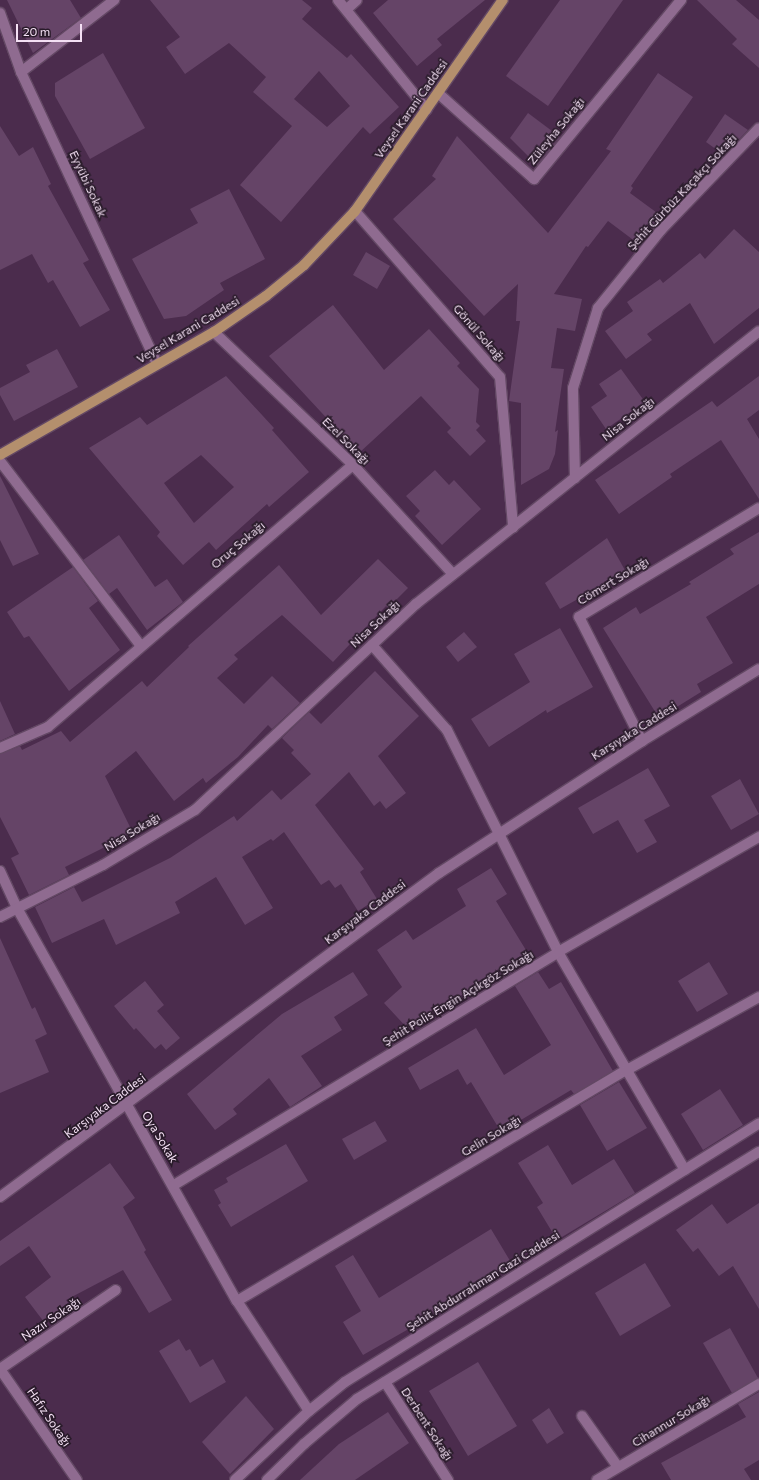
<!DOCTYPE html>
<meta charset="utf-8">
<style>
body{margin:0}
#map{position:relative;width:759px;height:1480px;overflow:hidden;background:#4b2c4d;font-family:Commissioner,sans-serif}
div>[style]{position:absolute}
.building>*{inset:0;background:#654467}
.roads{filter:drop-shadow(1px 0 #634864) drop-shadow(-1px 0 #634864) drop-shadow(0 1px #634864) drop-shadow(0 -1px #634864)}
.minor>*{height:10px;margin:-5px;padding:0 5px;transform-origin:5px;border-radius:5px;background:#8f6b90}
.major>*{height:10px;margin:-5px;padding:0 5px;transform-origin:5px;border-radius:5px;background:#b48f6d}
span{translate:-50% -50%;white-space:nowrap;text-align:center;line-height:1.15;-webkit-text-stroke:3.5px #291b2a;paint-order:stroke}
.street-label{font-size:12px;color:#f4e0f4}
.scale{position:absolute;left:16px;top:24px;width:66px;height:18px;box-sizing:border-box;border:2px solid #f4e0f4;border-top:0;padding-left:5px;font-size:12px;line-height:14px;white-space:nowrap;color:#f4e0f4;-webkit-text-stroke:3px #291b2a;paint-order:stroke}
</style>
<div id="map">
<div class="building">
<div style="clip-path:polygon(7px 0,70px 0,81px 18px,33px 53px)"></div>
<div style="clip-path:polygon(evenodd,150px 0,302px 0,312px 8px,302px 19px,347px 58px,351px 54px,399px 107px,370px 134px,363px 127px,281px 222px,240px 185px,292px 126px,253px 92px,266px 77px,229px 43px,185px 74px,166px 47px,180px 37px,150px 0,319px 71px,350px 106px,327px 127px,294px 99px,319px 71px)"></div>
<div style="clip-path:polygon(388px 0,485px 0,437px 39px,442px 45px,417px 66px,373px 13px)"></div>
<div style="clip-path:polygon(560px 0,623px 0,548px 106px,506px 76px)"></div>
<div style="clip-path:polygon(697px 0,736px 0,759px 20px,759px 68px,732px 44px,737px 39px)"></div>
<div style="clip-path:polygon(103px 53px,145px 128px,90px 159px,55px 96px,55px 83px)"></div>
<div style="clip-path:polygon(658px 73px,693px 97px,631px 186px,633px 188px,630px 193px,664px 218px,640px 245px,608px 221px,588px 247px,586px 246px,554px 294px,582px 299px,575px 331px,557px 328px,551px 368px,564px 369px,555px 432px,558px 430px,555px 454px,549px 469px,521px 485px,521px 403px,509px 401px,520px 321px,516px 321px,518px 284px,484px 316px,393px 219px,436px 179px,432px 176px,457px 136px,548px 233px,611px 151px,606px 149px)"></div>
<div style="clip-path:polygon(528px 113px,560px 137px,537px 165px,510px 138px)"></div>
<div style="clip-path:polygon(725px 114px,748px 130px,724px 155px,706px 142px)"></div>
<div style="clip-path:polygon(0 126px,19px 156px,33px 147px,51px 184px,48px 186px,89px 260px,83px 263px,110px 310px,80px 327px,53px 280px,48px 283px,32px 254px,0 270px)"></div>
<div style="clip-path:polygon(229px 189px,265px 259px,220px 283px,224px 290px,186px 316px,164px 319px,132px 259px,198px 223px,190px 209px)"></div>
<div style="clip-path:polygon(734px 229px,759px 252px,759px 308px,714px 344px,690px 303px,647px 334px,652px 340px,626px 359px,605px 331px,633px 311px,627px 302px,660px 279px,663px 283px,700px 253px,705px 259px)"></div>
<div style="clip-path:polygon(366px 252px,390px 266px,377px 289px,353px 275px)"></div>
<div style="clip-path:polygon(333px 305px,384px 370px,429px 329px,460px 363px,457px 366px,479px 389px,476px 422px,480px 426px,476px 430px,486px 441px,470px 456px,447px 432px,451px 428px,421px 396px,359px 453px,269px 356px)"></div>
<div style="clip-path:polygon(57px 349px,78px 387px,14px 421px,0 395px,0 388px,30px 372px,26px 365px)"></div>
<div style="clip-path:polygon(621px 369px,645px 402px,606px 429px,591px 407px,607px 396px,599px 384px)"></div>
<div style="clip-path:polygon(evenodd,226px 376px,274px 428px,272px 430px,309px 472px,269px 507px,267px 504px,216px 550px,209px 542px,183px 565px,157px 536px,160px 532px,89px 448px,140px 417px,147px 425px,226px 376px,201px 455px,234px 487px,194px 523px,164px 483px,201px 455px)"></div>
<div style="clip-path:polygon(759px 376px,759px 410px,747px 419px,759px 439px,759px 499px,721px 440px,670px 474px,672px 477px,619px 514px,595px 480px,712px 401px,717px 407px)"></div>
<div style="clip-path:polygon(435px 470px,449px 485px,454px 480px,481px 509px,442px 545px,415px 516px,420px 511px,406px 496px)"></div>
<div style="clip-path:polygon(0 476px,39px 554px,13px 566px,0 540px)"></div>
<div style="clip-path:polygon(759px 532px,759px 584px,706px 617px,733px 663px,697px 684px,701px 692px,659px 718px,603px 628px,636px 607px,640px 614px,691px 584px,689px 582px,734px 554px,730px 549px)"></div>
<div style="clip-path:polygon(119px 535px,155px 587px,167px 579px,183px 602px,147px 630px,117px 588px,109px 594px,83px 560px)"></div>
<div style="clip-path:polygon(607px 538px,626px 572px,560px 609px,545px 583px)"></div>
<div style="clip-path:polygon(378px 559px,408px 588px,388px 608px,386px 606px,333px 662px,282px 615px,234px 655px,238px 659px,217px 678px,244px 704px,272px 676px,300px 703px,272px 729px,268px 725px,238px 757px,206px 783px,203px 778px,174px 801px,136px 751px,105px 776px,133px 833px,65px 867px,69px 875px,29px 895px,11px 858px,19px 854px,0 817px,0 754px,20px 746px,22px 750px,61px 731px,70px 742px,142px 681px,147px 687px,189px 647px,188px 646px,279px 565px,321px 615px)"></div>
<div style="clip-path:polygon(73px 567px,98px 601px,89px 608px,120px 650px,69px 691px,29px 636px,24px 638px,7px 612px)"></div>
<div style="clip-path:polygon(560px 628px,593px 687px,547px 713px,546px 710px,489px 747px,471px 719px,530px 682px,514px 654px)"></div>
<div style="clip-path:polygon(464px 632px,477px 647px,458px 662px,446px 647px)"></div>
<div style="clip-path:polygon(375px 671px,419px 716px,378px 756px,406px 793px,386px 809px,380px 801px,374px 806px,349px 772px,315px 805px,364px 869px,360px 872px,377px 899px,358px 911px,341px 884px,335px 888px,329px 880px,321px 885px,284px 832px,273px 841px,271px 839px,242px 857px,273px 908px,245px 925px,216px 877px,175px 902px,180px 913px,116px 945px,104px 919px,52px 943px,35px 907px,74px 887px,82px 902px,170px 858px,234px 816px,237px 821px,272px 790px,281px 800px,311px 774px,291px 753px,294px 750px,282px 738px,309px 712px,321px 724px)"></div>
<div style="clip-path:polygon(0 701px,15px 734px,0 741px)"></div>
<div style="clip-path:polygon(648px 768px,670px 806px,644px 820px,657px 842px,637px 853px,618px 820px,593px 834px,578px 808px)"></div>
<div style="clip-path:polygon(740px 779px,759px 814px,731px 830px,711px 796px)"></div>
<div style="clip-path:polygon(491px 868px,507px 894px,496px 901px,532px 960px,499px 980px,495px 975px,420px 1020px,409px 1030px,384px 1003px,402px 987px,377px 950px,406px 930px,413px 940px,466px 906px,457px 889px)"></div>
<div style="clip-path:polygon(0 938px,32px 1009px,35px 1007px,47px 1034px,35px 1040px,49px 1072px,0 1093px)"></div>
<div style="clip-path:polygon(709px 962px,728px 994px,697px 1012px,678px 981px)"></div>
<div style="clip-path:polygon(353px 972px,368px 995px,334px 1017px,342px 1030px,301px 1056px,322px 1086px,290px 1107px,269px 1078px,233px 1109px,237px 1114px,215px 1130px,187px 1094px,282px 1014px)"></div>
<div style="clip-path:polygon(538px 972px,549px 989px,561px 982px,613px 1071px,574px 1094px,571px 1090px,501px 1132px,471px 1082px,467px 1085px,458px 1069px,420px 1090px,408px 1068px,476px 1028px,504px 1075px,551px 1045px,515px 986px)"></div>
<div style="clip-path:polygon(145px 981px,164px 1005px,157px 1011px,180px 1038px,166px 1050px,161px 1044px,155px 1049px,136px 1028px,134px 1030px,114px 1006px)"></div>
<div style="clip-path:polygon(619px 1082px,647px 1128px,607px 1151px,580px 1105px)"></div>
<div style="clip-path:polygon(720px 1089px,743px 1125px,703px 1150px,681px 1114px)"></div>
<div style="clip-path:polygon(375px 1121px,387px 1141px,354px 1160px,342px 1139px)"></div>
<div style="clip-path:polygon(286px 1144px,308px 1181px,231px 1227px,218px 1205px,221px 1203px,214px 1190px,228px 1182px,226px 1178px)"></div>
<div style="clip-path:polygon(548px 1145px,572px 1185px,614px 1159px,635px 1193px,557px 1240px,537px 1207px,543px 1203px,518px 1163px)"></div>
<div style="clip-path:polygon(110px 1163px,135px 1198px,123px 1207px,146px 1250px,144px 1252px,172px 1300px,149px 1313px,123px 1270px,66px 1300px,68px 1303px,44px 1322px,25px 1297px,51px 1277px,29px 1246px,0 1266px,0 1241px)"></div>
<div style="clip-path:polygon(759px 1203px,759px 1309px,733px 1266px,719px 1276px,698px 1248px,693px 1252px,676px 1230px,712px 1204px,727px 1224px)"></div>
<div style="clip-path:polygon(491px 1229px,512px 1264px,440px 1307px,442px 1310px,363px 1355px,343px 1322px,361px 1311px,335px 1266px,353px 1255px,379px 1298px)"></div>
<div style="clip-path:polygon(645px 1263px,671px 1306px,620px 1336px,595px 1293px)"></div>
<div style="clip-path:polygon(730px 1328px,758px 1378px,732px 1393px,703px 1343px)"></div>
<div style="clip-path:polygon(179px 1339px,186px 1351px,190px 1349px,200px 1367px,213px 1359px,226px 1382px,190px 1403px,159px 1351px)"></div>
<div style="clip-path:polygon(478px 1362px,517px 1426px,468px 1456px,429px 1391px)"></div>
<div style="clip-path:polygon(759px 1392px,759px 1460px,744px 1469px,751px 1480px,671px 1480px,661px 1463px,746px 1417px,738px 1404px)"></div>
<div style="clip-path:polygon(246px 1396px,274px 1429px,230px 1474px,202px 1442px)"></div>
<div style="clip-path:polygon(549px 1408px,564px 1433px,547px 1444px,532px 1420px)"></div>
<div style="clip-path:polygon(388px 1412px,409px 1443px,355px 1480px,300px 1480px,339px 1444px)"></div>
</div>
<div class="roads">
<div class="minor">
<div style="left:338px;top:0;width:141px;rotate:51deg"></div>
<div style="left:347px;top:9px;width:13px;rotate:-42deg"></div>
<div style="left:0;top:13px;width:63px;rotate:70.4deg"></div>
<div style="left:21px;top:72px;width:322px;rotate:65deg"></div>
<div style="left:21px;top:72px;width:118px;rotate:-37.7deg"></div>
<div style="left:438px;top:93px;width:129px;rotate:41.9deg"></div>
<div style="left:534px;top:179px;width:232px;rotate:-50.6deg"></div>
<div style="left:355px;top:211px;width:220px;rotate:48.9deg"></div>
<div style="left:500px;top:377px;width:151px;rotate:85deg"></div>
<div style="left:214px;top:332px;width:192px;rotate:43.7deg"></div>
<div style="left:353px;top:465px;width:148px;rotate:47.5deg"></div>
<div style="left:0;top:461px;width:231px;rotate:52.7deg"></div>
<div style="left:575px;top:478px;width:90px;rotate:-91.3deg"></div>
<div style="left:573px;top:388px;width:84px;rotate:-72.6deg"></div>
<div style="left:598px;top:308px;width:100px;rotate:-51.1deg"></div>
<div style="left:661px;top:230px;width:141px;rotate:-46.1deg"></div>
<div style="left:372px;top:645px;width:113px;rotate:48.6deg"></div>
<div style="left:447px;top:730px;width:248px;rotate:63.4deg"></div>
<div style="left:558px;top:952px;width:252px;rotate:59.8deg"></div>
<div style="left:642px;top:741px;width:139px;rotate:-116.9deg"></div>
<div style="left:579px;top:617px;width:210px;rotate:-31.2deg"></div>
<div style="left:0;top:748px;width:52px;rotate:-23.6deg"></div>
<div style="left:48px;top:727px;width:402px;rotate:-40.7deg"></div>
<div style="left:0;top:871px;width:41px;rotate:65.3deg"></div>
<div style="left:17px;top:908px;width:450px;rotate:60.8deg"></div>
<div style="left:237px;top:1301px;width:131px;rotate:56.8deg"></div>
<div style="left:0;top:917px;width:115px;rotate:-26.8deg"></div>
<div style="left:103px;top:865px;width:107px;rotate:-30.9deg"></div>
<div style="left:195px;top:810px;width:302px;rotate:-43deg"></div>
<div style="left:416px;top:604px;width:438px;rotate:-38.5deg"></div>
<div style="left:174px;top:1185px;width:449px;rotate:-31.2deg"></div>
<div style="left:558px;top:952px;width:232px;rotate:-29.8deg"></div>
<div style="left:0;top:1197px;width:546px;rotate:-36.43deg"></div>
<div style="left:439px;top:873px;width:242px;rotate:-33deg"></div>
<div style="left:642px;top:741px;width:137px;rotate:-31.6deg"></div>
<div style="left:237px;top:1301px;width:451px;rotate:-30.7deg"></div>
<div style="left:625px;top:1071px;width:153px;rotate:-28.9deg"></div>
<div style="left:0;top:1369px;width:140px;rotate:-34.3deg"></div>
<div style="left:0;top:1369px;width:135px;rotate:55.3deg"></div>
<div style="left:385px;top:1382px;width:117px;rotate:57.3deg"></div>
<div style="left:582px;top:1416px;width:62px;rotate:54.8deg"></div>
<div style="left:235px;top:1480px;width:101px;rotate:-43deg"></div>
<div style="left:309px;top:1411px;width:46px;rotate:-38.9deg"></div>
<div style="left:345px;top:1382px;width:488px;rotate:-32deg"></div>
<div style="left:267px;top:1480px;width:52px;rotate:-44.2deg"></div>
<div style="left:304px;top:1444px;width:70px;rotate:-40.3deg"></div>
<div style="left:357px;top:1399px;width:472px;rotate:-31.6deg"></div>
<div style="left:597px;top:1480px;width:188px;rotate:-30.7deg"></div>
</div>
<div class="major">
<div style="left:0;top:455px;width:247px;rotate:-29.9deg"></div>
<div style="left:214px;top:332px;width:63px;rotate:-34.7deg"></div>
<div style="left:266px;top:296px;width:49px;rotate:-39.2deg"></div>
<div style="left:304px;top:265px;width:74px;rotate:-46.6deg"></div>
<div style="left:355px;top:211px;width:258px;rotate:-55deg"></div>
</div>
</div>
<div class="street-label">
<span style="left:411px;top:109px;rotate:-55deg">Veysel Karani Caddesi</span>
<span style="left:556px;top:131px;rotate:-51deg">Züleyha Sokağı</span>
<span style="left:88px;top:184px;rotate:65deg">Eyyübi Sokak</span>
<span style="left:682px;top:192px;rotate:-47deg">Şehit Gürbüz Kaçakçı Sokağı</span>
<span style="left:188px;top:330px;rotate:-31deg">Veysel Karani Caddesi</span>
<span style="left:479px;top:333px;rotate:49deg">Gönül Sokağı</span>
<span style="left:628px;top:419px;rotate:-38deg">Nisa Sokağı</span>
<span style="left:346px;top:441px;rotate:45deg">Ezel Sokağı</span>
<span style="left:238px;top:545px;rotate:-40deg">Oruç Sokağı</span>
<span style="left:613px;top:581px;rotate:-31deg">Cömert Sokağı</span>
<span style="left:375px;top:624px;rotate:-43deg">Nisa Sokağı</span>
<span style="left:634px;top:731px;rotate:-32deg">Karşıyaka Caddesi</span>
<span style="left:132px;top:832px;rotate:-31deg">Nisa Sokağı</span>
<span style="left:365px;top:912px;rotate:-37deg">Karşıyaka Caddesi</span>
<span style="left:458px;top:998px;rotate:-31deg">Şehit Polis Engin Açıkgöz Sokağı</span>
<span style="left:105px;top:1106px;rotate:-37deg">Karşıyaka Caddesi</span>
<span style="left:491px;top:1136px;rotate:-31deg">Gelin Sokağı</span>
<span style="left:160px;top:1137px;rotate:59deg">Oya Sokak</span>
<span style="left:483px;top:1281px;rotate:-32deg">Şehit Abdurrahman Gazi Caddesi</span>
<span style="left:51px;top:1319px;rotate:-34deg">Nazır Sokağı</span>
<span style="left:49px;top:1417px;rotate:56deg">Hafız Sokağı</span>
<span style="left:671px;top:1421px;rotate:-31deg">Cihannur Sokağı</span>
<span style="left:427px;top:1424px;rotate:57deg">Derbent Sokağı</span>
</div>
<div class="scale">20 m</div>
</div>
